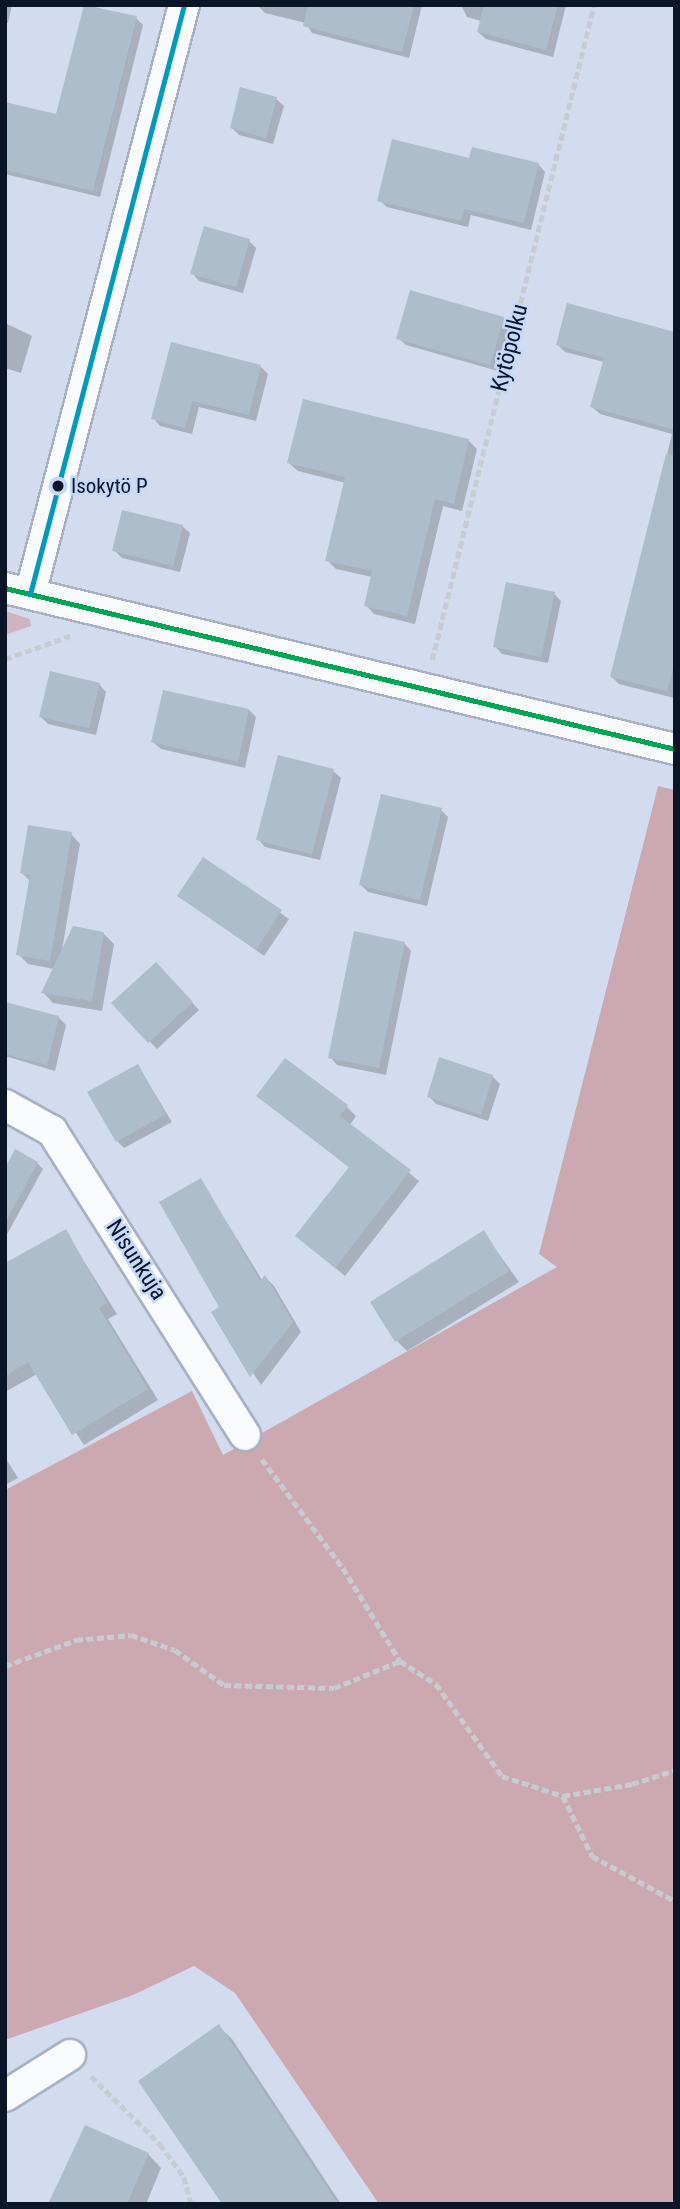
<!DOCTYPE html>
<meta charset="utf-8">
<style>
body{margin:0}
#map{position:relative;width:680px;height:2209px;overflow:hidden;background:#d2dcee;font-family:"Roboto Condensed",sans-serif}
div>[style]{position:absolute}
.green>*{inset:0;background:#cfb6be}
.forest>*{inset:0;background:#cca9b0}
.shadow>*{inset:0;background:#0003}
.building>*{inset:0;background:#aebdcc}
.path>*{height:4.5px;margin-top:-2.25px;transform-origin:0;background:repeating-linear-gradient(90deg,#c8cbd1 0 7px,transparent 0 10.5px)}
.roads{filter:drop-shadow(2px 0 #a7b1c3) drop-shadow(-2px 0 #a7b1c3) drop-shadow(0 2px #a7b1c3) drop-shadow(0 -2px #a7b1c3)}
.minor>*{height:30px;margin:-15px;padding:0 15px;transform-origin:15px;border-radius:15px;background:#f8fafc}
.bus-1>*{height:5px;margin:-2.5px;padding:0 2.5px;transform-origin:2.5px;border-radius:2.5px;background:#00a651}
.bus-2>*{height:5px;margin:-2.5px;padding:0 2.5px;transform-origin:2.5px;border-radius:2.5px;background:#019abd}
.dots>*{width:19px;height:19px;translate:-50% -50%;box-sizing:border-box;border:4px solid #c6d9fa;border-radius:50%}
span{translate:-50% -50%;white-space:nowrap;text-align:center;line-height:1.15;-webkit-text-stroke:5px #c6d9fa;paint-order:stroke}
.bus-label{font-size:21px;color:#0a1528}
.left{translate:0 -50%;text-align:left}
.street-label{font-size:23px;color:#0a1528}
.frame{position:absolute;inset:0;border:7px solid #0a1528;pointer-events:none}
</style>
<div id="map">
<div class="green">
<div style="clip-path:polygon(5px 611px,30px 619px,31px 626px,5px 635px)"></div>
</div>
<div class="forest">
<div style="clip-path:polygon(658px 786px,675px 790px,675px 2204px,379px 2204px,235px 1993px,194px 1966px,133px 1995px,5px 2040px,5px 1490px,192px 1391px,223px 1455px,557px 1267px,539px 1254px)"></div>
</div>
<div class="shadow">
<div style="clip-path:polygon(5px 5px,12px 5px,8px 23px,5px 22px)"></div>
<div style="clip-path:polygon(86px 5px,136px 18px,143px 25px,100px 197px,5px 174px,5px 104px,58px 116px)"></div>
<div style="clip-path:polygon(257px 5px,422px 5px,409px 58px,312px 33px,306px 23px,265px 13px)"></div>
<div style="clip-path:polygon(461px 5px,566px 5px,553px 57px,486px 39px,478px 32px,481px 21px,467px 17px)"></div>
<div style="clip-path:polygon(276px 99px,284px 106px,273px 144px,239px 135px,231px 127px)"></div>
<div style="clip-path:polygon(471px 160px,538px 164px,545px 172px,531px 230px,471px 215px,468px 227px,387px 207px,379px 200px)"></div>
<div style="clip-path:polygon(249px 241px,256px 248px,243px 293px,199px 281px,192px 273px)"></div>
<div style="clip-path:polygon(503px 318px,511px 325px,498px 371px,406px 345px,398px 338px)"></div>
<div style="clip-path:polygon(5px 323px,32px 336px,21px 373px,5px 368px)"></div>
<div style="clip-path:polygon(675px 334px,675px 695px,674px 698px,619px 684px,612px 677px,672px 434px,600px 414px,592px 407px,604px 362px,565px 352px,558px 345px)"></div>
<div style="clip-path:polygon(261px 367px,268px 374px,256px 421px,199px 407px,192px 434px,160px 426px,153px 418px)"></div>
<div style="clip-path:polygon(468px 440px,477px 449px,462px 511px,443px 506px,415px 624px,374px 614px,366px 605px,372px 577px,336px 569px,327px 560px,346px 483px,298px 471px,289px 463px)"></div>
<div style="clip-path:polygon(182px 526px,190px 533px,180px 572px,122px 558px,114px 550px)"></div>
<div style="clip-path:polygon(554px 594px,561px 601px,548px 663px,502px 654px,495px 646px)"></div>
<div style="clip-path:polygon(99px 684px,106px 692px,96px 735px,48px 724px,41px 717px)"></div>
<div style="clip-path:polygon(249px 710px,256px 717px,245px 768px,161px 749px,153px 742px)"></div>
<div style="clip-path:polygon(333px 771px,341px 778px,320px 860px,265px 847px,258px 839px)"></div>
<div style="clip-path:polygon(441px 810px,448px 817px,427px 906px,368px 892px,361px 885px)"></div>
<div style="clip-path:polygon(71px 834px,80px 844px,62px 950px,103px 933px,114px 944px,102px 1011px,53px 1003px,43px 992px,54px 969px,28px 964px,18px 954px,31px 882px,22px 873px)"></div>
<div style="clip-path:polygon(204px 859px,289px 919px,264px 956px,179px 895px)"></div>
<div style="clip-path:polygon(404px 943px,411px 951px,386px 1075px,337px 1065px,330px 1057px)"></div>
<div style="clip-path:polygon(156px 964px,199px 1010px,157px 1049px,114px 1003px)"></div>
<div style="clip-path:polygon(58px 1017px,66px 1025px,55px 1071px,5px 1056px,5px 1030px)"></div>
<div style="clip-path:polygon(286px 1060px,347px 1107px,356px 1116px,350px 1125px,419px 1181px,345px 1276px,297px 1236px,350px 1168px,258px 1096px)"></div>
<div style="clip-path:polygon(441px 1060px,493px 1077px,500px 1084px,488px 1121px,436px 1104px,429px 1096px)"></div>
<div style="clip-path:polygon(138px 1066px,172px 1122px,124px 1148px,117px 1141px)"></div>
<div style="clip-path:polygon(37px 1163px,43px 1169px,5px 1238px,5px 1172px)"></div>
<div style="clip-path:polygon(201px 1180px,262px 1280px,265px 1277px,274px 1286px,301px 1332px,261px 1385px,214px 1312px,221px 1308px)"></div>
<div style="clip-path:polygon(65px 1231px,117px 1314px,108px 1319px,158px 1400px,84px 1445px,37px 1374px,5px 1392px,5px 1274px)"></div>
<div style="clip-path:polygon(484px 1233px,519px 1282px,407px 1351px,397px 1341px)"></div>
<div style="clip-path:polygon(5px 1457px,18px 1478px,5px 1485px)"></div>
<div style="clip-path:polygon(219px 2027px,232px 2039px,341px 2204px,224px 2204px)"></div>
<div style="clip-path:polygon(148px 2154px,161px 2168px,146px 2204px,50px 2204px)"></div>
</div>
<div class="building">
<div style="clip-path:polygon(84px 5px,137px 16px,93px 191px,5px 170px,5px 102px,56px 114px)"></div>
<div style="clip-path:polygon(308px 5px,414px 5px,402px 52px,303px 26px)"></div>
<div style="clip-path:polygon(484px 5px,558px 5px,546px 50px,477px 32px)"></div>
<div style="clip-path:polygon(240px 87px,277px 97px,266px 138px,230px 128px)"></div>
<div style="clip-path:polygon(392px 139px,469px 158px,472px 147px,539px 163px,524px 223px,464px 209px,461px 221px,377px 201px)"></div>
<div style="clip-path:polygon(204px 226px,250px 239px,236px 287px,190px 274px)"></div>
<div style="clip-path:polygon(410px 290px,504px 317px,490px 365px,396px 339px)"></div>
<div style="clip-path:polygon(567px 303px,675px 332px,675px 430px,590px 407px,604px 358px,556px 345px)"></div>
<div style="clip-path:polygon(171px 342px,261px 365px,249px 415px,192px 401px,185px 428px,151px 419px)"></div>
<div style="clip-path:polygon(303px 399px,469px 439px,454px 504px,435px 499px,407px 616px,364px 606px,372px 571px,325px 561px,345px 477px,287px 463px)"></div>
<div style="clip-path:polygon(666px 454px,675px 455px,675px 661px,667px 691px,610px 677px)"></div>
<div style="clip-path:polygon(122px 510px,183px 525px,173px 566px,112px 551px)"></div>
<div style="clip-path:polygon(506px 582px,555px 592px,541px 657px,493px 647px)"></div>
<div style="clip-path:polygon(50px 671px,100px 683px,89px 728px,39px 717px)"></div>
<div style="clip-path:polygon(163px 690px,249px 709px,238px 762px,151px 742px)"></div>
<div style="clip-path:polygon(278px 755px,334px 769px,312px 854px,256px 840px)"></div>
<div style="clip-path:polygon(381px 794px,442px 808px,420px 900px,359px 885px)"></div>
<div style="clip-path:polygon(28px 825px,72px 832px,50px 961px,16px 955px,30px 875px,20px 873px)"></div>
<div style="clip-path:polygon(203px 857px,282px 910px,256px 950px,177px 896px)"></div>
<div style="clip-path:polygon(73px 926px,104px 932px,92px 1001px,41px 993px)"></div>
<div style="clip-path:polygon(354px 931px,405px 942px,379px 1068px,328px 1058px)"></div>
<div style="clip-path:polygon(156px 962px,193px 1002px,148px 1043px,111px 1003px)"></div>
<div style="clip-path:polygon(5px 1002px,59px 1016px,47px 1065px,5px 1054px)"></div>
<div style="clip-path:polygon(439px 1057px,493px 1075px,481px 1115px,427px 1097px)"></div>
<div style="clip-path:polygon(285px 1058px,348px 1105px,340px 1116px,411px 1170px,335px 1268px,295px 1236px,349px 1167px,256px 1096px)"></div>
<div style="clip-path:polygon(138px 1064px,166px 1114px,116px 1142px,87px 1092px)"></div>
<div style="clip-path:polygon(15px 1149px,38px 1162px,5px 1223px,5px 1168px)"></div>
<div style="clip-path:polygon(201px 1178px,260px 1281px,265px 1275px,293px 1322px,250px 1377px,211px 1312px,219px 1307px,159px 1202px)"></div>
<div style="clip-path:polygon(66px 1229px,107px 1303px,99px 1308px,148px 1389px,72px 1435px,28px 1362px,5px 1376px,5px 1263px)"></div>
<div style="clip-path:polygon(484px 1230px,509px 1271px,395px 1342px,370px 1302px)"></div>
<div style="clip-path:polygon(219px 2024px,338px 2204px,222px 2204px,138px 2081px)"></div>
<div style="clip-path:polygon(85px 2125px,149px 2153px,127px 2204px,48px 2204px)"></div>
</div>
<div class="path">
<div style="left:5px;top:659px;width:69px;rotate:-19.5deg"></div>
<div style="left:432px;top:660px;width:675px;rotate:-76.11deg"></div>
<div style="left:262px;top:1459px;width:136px;rotate:53.4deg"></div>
<div style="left:343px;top:1568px;width:109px;rotate:58.5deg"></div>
<div style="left:5px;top:1666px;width:76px;rotate:-20.1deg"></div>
<div style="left:76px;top:1640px;width:55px;rotate:-5.2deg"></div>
<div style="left:131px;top:1635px;width:46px;rotate:18.8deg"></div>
<div style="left:175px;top:1650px;width:60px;rotate:35.5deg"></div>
<div style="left:224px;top:1685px;width:110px;rotate:1.6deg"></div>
<div style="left:334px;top:1688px;width:71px;rotate:-22.2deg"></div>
<div style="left:400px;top:1661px;width:43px;rotate:32.6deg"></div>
<div style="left:436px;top:1684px;width:113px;rotate:54.3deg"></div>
<div style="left:502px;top:1776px;width:64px;rotate:18.2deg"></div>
<div style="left:563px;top:1796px;width:70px;rotate:-9.9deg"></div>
<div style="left:632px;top:1784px;width:45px;rotate:-18deg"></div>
<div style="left:563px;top:1796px;width:67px;rotate:64.2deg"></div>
<div style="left:592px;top:1856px;width:94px;rotate:28.5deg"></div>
<div style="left:91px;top:2076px;width:97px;rotate:44.6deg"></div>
<div style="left:160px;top:2144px;width:41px;rotate:54deg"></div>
<div style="left:184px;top:2177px;width:28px;rotate:75deg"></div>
</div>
<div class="roads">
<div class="minor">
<div style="left:5px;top:588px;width:689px;rotate:13.51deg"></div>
<div style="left:30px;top:594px;width:609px;rotate:-75.35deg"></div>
<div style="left:5px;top:1105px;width:54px;rotate:29deg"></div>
<div style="left:52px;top:1131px;width:360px;rotate:57.6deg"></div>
<div style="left:5px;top:2096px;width:77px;rotate:-32.2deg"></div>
</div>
</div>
<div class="bus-1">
<div style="left:5px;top:588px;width:689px;rotate:13.51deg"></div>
</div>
<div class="bus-2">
<div style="left:30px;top:594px;width:609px;rotate:-75.35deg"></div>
</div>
<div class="dots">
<div style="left:58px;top:486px;background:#0a1528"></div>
</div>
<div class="bus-label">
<span class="left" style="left:71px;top:486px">Isokytö P</span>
</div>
<div class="street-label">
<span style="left:510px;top:348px;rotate:-76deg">Kytöpolku</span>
<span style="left:136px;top:1260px;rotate:57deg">Nisunkuja</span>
</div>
<div class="frame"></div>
</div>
